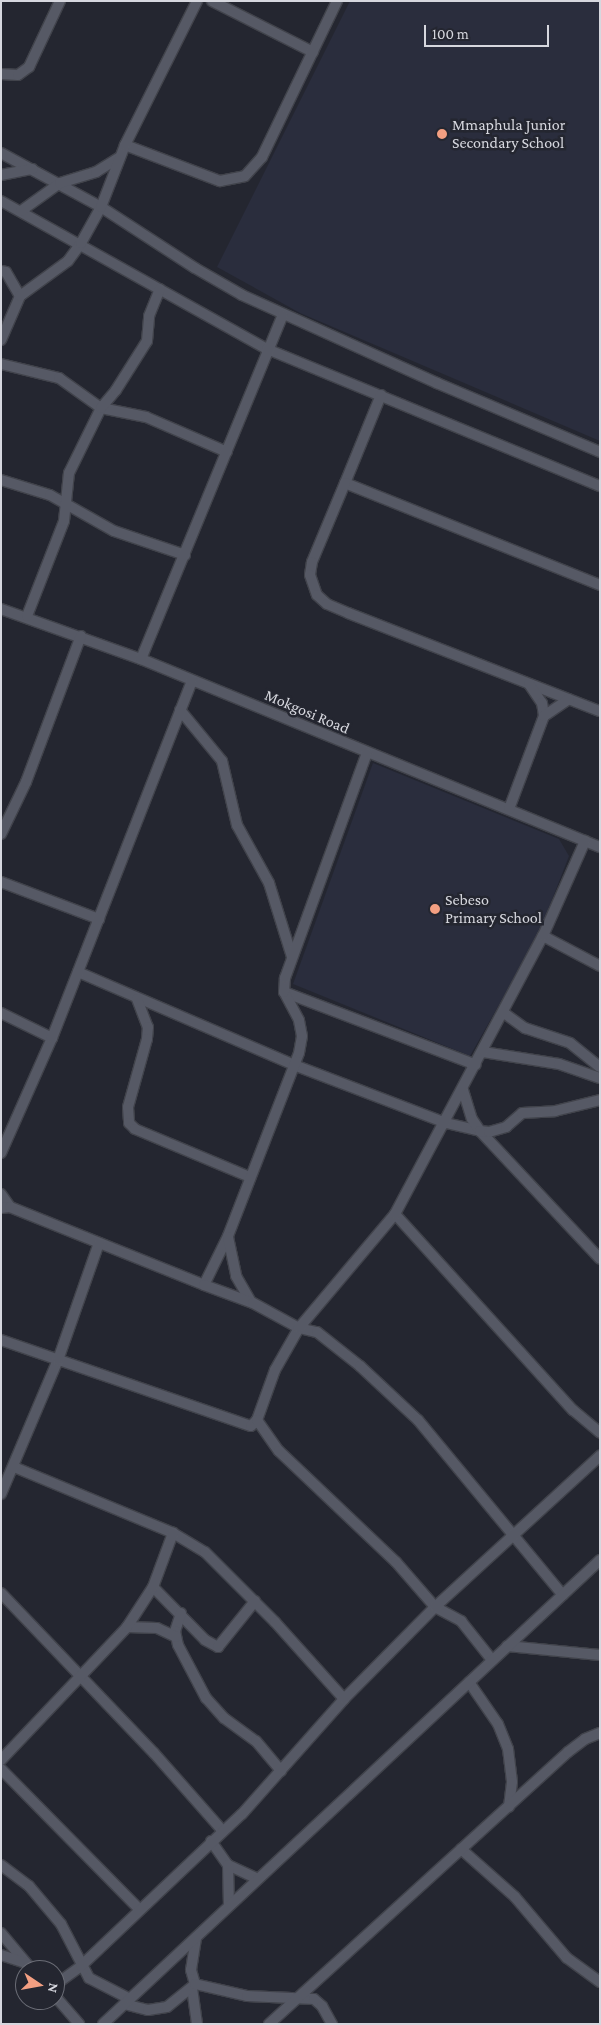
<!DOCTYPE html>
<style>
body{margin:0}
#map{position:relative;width:601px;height:2025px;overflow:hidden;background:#242630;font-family:"Crimson Pro",serif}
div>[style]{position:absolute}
.built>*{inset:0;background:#2a2d3d}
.roads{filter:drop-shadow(1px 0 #41434b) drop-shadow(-1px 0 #41434b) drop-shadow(0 1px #41434b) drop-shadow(0 -1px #41434b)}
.minor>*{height:10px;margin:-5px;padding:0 5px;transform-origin:5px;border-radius:5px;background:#565965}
.dots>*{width:14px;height:14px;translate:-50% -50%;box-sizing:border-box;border:2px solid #242630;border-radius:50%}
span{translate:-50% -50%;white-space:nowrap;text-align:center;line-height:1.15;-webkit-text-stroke:5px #242630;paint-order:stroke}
.poi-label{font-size:16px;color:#d6d7de}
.left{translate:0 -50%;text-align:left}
.street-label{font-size:16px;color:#d6d7de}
.frame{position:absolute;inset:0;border:2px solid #d6d7de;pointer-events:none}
.north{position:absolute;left:15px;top:1960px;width:50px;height:50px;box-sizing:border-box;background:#242630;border:1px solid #6b6d76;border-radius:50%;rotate:102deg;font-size:14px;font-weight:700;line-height:20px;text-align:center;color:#d6d7de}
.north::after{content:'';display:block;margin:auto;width:18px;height:22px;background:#f39f82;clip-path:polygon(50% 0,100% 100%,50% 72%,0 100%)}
.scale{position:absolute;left:424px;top:25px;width:125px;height:22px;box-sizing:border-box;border:2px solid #d6d7de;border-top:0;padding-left:6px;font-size:15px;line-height:18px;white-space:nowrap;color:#d6d7de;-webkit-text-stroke:4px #242630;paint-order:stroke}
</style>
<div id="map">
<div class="built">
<div style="clip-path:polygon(350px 1px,600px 1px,600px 441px,300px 313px,217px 267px)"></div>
<div style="clip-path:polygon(373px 763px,559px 839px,569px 856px,538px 936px,470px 1056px,293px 984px)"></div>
</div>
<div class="roads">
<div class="minor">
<div style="left:212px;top:1px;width:113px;rotate:26.8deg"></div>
<div style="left:1px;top:74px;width:17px;rotate:3deg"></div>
<div style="left:18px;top:75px;width:14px;rotate:-36deg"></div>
<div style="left:29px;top:67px;width:73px;rotate:-64.8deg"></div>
<div style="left:125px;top:145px;width:102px;rotate:20.8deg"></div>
<div style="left:220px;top:181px;width:25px;rotate:-11deg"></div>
<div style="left:245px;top:176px;width:25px;rotate:-48deg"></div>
<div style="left:262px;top:157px;width:173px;rotate:-64.3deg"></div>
<div style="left:1px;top:153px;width:114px;rotate:28.4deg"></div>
<div style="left:101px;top:207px;width:112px;rotate:33deg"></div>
<div style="left:195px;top:268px;width:54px;rotate:29.9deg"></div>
<div style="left:242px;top:295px;width:214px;rotate:24.3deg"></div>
<div style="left:437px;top:383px;width:177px;rotate:22.9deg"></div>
<div style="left:1px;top:175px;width:32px;rotate:-11deg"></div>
<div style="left:1px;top:201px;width:304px;rotate:29.1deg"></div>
<div style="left:267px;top:349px;width:360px;rotate:22.4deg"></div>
<div style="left:21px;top:211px;width:48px;rotate:-35.7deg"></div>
<div style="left:60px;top:183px;width:38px;rotate:-17deg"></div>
<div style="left:96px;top:172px;width:28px;rotate:-32deg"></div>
<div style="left:1px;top:271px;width:5px;rotate:11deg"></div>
<div style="left:6px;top:272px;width:28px;rotate:60deg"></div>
<div style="left:1px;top:340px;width:48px;rotate:-66.6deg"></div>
<div style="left:20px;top:296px;width:59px;rotate:-36.1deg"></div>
<div style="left:68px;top:261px;width:22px;rotate:-54deg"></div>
<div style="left:81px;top:243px;width:41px;rotate:-60.9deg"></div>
<div style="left:101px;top:207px;width:66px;rotate:-68.8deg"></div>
<div style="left:125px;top:145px;width:161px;rotate:-63.4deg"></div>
<div style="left:1px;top:364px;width:60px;rotate:13.6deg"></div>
<div style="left:59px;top:378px;width:52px;rotate:35.5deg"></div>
<div style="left:101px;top:408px;width:46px;rotate:11.3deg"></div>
<div style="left:146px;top:417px;width:88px;rotate:23.4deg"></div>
<div style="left:381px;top:395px;width:95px;rotate:112.2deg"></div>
<div style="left:345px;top:483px;width:275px;rotate:21.8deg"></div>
<div style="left:1px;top:480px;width:51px;rotate:17deg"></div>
<div style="left:50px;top:495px;width:73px;rotate:29.4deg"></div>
<div style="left:114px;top:531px;width:75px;rotate:18.7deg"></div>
<div style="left:345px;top:483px;width:86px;rotate:112.7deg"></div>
<div style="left:312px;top:562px;width:13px;rotate:99deg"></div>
<div style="left:310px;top:575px;width:21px;rotate:71deg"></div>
<div style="left:317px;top:595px;width:13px;rotate:42deg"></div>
<div style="left:327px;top:604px;width:23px;rotate:23deg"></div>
<div style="left:348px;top:613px;width:270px;rotate:21.3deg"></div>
<div style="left:1px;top:609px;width:149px;rotate:19.7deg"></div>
<div style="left:141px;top:659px;width:496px;rotate:22.3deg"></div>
<div style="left:27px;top:616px;width:102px;rotate:-68.7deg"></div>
<div style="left:64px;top:521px;width:48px;rotate:-84.1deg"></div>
<div style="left:69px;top:473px;width:72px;rotate:-63.8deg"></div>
<div style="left:101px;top:408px;width:23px;rotate:-50deg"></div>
<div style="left:116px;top:390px;width:58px;rotate:-57.7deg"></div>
<div style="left:147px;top:341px;width:25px;rotate:-85deg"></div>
<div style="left:149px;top:316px;width:29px;rotate:-68deg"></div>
<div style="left:141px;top:659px;width:372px;rotate:-67.6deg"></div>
<div style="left:529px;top:684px;width:23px;rotate:56deg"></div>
<div style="left:542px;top:703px;width:13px;rotate:81deg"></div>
<div style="left:180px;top:710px;width:66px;rotate:50.5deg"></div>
<div style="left:222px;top:761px;width:66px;rotate:76.8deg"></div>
<div style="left:237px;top:825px;width:66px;rotate:61.1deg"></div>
<div style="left:269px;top:883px;width:77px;rotate:72.7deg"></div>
<div style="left:509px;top:809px;width:99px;rotate:-69.4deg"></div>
<div style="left:544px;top:716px;width:30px;rotate:-34deg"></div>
<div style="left:1px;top:834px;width:58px;rotate:-64.3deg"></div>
<div style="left:26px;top:782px;width:156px;rotate:-69.4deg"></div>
<div style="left:1px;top:882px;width:105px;rotate:20.7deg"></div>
<div style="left:543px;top:936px;width:64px;rotate:27.8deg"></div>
<div style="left:78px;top:972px;width:235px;rotate:23.3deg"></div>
<div style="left:294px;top:1065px;width:163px;rotate:20.9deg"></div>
<div style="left:446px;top:1123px;width:35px;rotate:13deg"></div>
<div style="left:480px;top:1131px;width:175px;rotate:46.8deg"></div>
<div style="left:284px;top:992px;width:205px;rotate:20.8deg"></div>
<div style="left:137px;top:999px;width:30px;rotate:69deg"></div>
<div style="left:148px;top:1027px;width:12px;rotate:95deg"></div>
<div style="left:147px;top:1039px;width:71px;rotate:105.6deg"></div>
<div style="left:128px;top:1107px;width:16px;rotate:86deg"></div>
<div style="left:129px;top:1123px;width:8px;rotate:45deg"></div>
<div style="left:135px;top:1129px;width:125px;rotate:22.7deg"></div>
<div style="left:1px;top:1013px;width:57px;rotate:26.1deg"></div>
<div style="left:504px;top:1013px;width:26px;rotate:36deg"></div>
<div style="left:525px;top:1028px;width:47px;rotate:18.4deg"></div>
<div style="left:570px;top:1043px;width:38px;rotate:39deg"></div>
<div style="left:483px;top:1052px;width:77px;rotate:9deg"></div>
<div style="left:559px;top:1064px;width:43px;rotate:18.9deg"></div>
<div style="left:463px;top:1090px;width:30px;rotate:73deg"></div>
<div style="left:472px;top:1119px;width:14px;rotate:56deg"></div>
<div style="left:480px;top:1131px;width:9px;rotate:6deg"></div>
<div style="left:489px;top:1132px;width:18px;rotate:-16deg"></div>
<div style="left:506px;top:1127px;width:21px;rotate:-41deg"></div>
<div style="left:522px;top:1113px;width:33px;rotate:-3deg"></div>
<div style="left:555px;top:1111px;width:46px;rotate:-13.7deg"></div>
<div style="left:1px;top:1153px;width:126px;rotate:-66.1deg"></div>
<div style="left:52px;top:1038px;width:384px;rotate:-68.6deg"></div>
<div style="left:1px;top:1194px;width:16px;rotate:55deg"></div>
<div style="left:1px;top:1208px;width:9px;rotate:-6deg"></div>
<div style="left:10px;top:1207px;width:209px;rotate:21.9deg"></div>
<div style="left:204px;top:1285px;width:55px;rotate:-63.9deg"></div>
<div style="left:228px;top:1236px;width:196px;rotate:-68.8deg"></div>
<div style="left:299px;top:1053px;width:17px;rotate:-80deg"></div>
<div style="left:302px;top:1036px;width:16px;rotate:-101deg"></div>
<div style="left:299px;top:1020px;width:32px;rotate:-118deg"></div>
<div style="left:284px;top:992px;width:14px;rotate:-86deg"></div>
<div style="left:285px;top:978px;width:239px;rotate:-70deg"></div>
<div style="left:395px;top:1214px;width:265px;rotate:47.8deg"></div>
<div style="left:573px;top:1410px;width:35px;rotate:40deg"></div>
<div style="left:228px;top:1237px;width:40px;rotate:78deg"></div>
<div style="left:236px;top:1276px;width:30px;rotate:60deg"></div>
<div style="left:204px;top:1285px;width:52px;rotate:20.2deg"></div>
<div style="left:253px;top:1303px;width:52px;rotate:28.5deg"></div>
<div style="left:299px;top:1328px;width:18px;rotate:13deg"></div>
<div style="left:317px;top:1332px;width:55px;rotate:38.3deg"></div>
<div style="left:360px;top:1366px;width:79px;rotate:43deg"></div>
<div style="left:418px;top:1420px;width:227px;rotate:50.4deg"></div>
<div style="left:1px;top:1340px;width:264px;rotate:19deg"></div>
<div style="left:251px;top:1426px;width:8px;rotate:-45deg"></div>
<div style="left:257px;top:1420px;width:53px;rotate:-70.2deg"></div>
<div style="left:275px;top:1370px;width:48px;rotate:-60.3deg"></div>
<div style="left:299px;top:1328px;width:149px;rotate:-49.9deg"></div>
<div style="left:395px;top:1214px;width:315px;rotate:-62deg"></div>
<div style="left:543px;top:936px;width:104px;rotate:-66.1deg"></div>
<div style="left:257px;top:1420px;width:38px;rotate:55deg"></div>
<div style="left:279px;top:1451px;width:161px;rotate:43.5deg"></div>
<div style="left:396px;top:1562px;width:60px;rotate:49.1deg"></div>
<div style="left:435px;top:1607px;width:30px;rotate:28deg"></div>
<div style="left:461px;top:1621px;width:50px;rotate:51.5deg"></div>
<div style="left:14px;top:1467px;width:172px;rotate:22.5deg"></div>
<div style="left:173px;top:1533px;width:37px;rotate:31deg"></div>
<div style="left:205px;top:1552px;width:99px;rotate:45deg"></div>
<div style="left:275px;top:1622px;width:103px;rotate:48.1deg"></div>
<div style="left:1px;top:1494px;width:146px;rotate:-67deg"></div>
<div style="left:58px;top:1360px;width:124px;rotate:-70.7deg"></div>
<div style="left:153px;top:1587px;width:74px;rotate:45.5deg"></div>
<div style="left:205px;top:1640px;width:15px;rotate:28deg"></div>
<div style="left:218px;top:1647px;width:59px;rotate:-51.2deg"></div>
<div style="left:1px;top:1593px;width:221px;rotate:46.3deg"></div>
<div style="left:154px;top:1753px;width:103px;rotate:48.6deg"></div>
<div style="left:181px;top:1613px;width:19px;rotate:108deg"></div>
<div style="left:175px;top:1631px;width:14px;rotate:78deg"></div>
<div style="left:178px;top:1645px;width:60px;rotate:62.2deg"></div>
<div style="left:206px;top:1698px;width:27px;rotate:48deg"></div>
<div style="left:224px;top:1718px;width:39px;rotate:36deg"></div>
<div style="left:256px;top:1741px;width:39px;rotate:50deg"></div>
<div style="left:127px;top:1627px;width:30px;rotate:2deg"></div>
<div style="left:157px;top:1628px;width:21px;rotate:25deg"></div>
<div style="left:507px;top:1646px;width:93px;rotate:5.5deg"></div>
<div style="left:469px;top:1682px;width:51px;rotate:55.4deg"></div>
<div style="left:498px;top:1724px;width:27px;rotate:68deg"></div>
<div style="left:508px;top:1749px;width:33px;rotate:83deg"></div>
<div style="left:512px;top:1782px;width:25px;rotate:97deg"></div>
<div style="left:1px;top:1760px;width:183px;rotate:-46.5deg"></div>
<div style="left:127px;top:1627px;width:48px;rotate:-57deg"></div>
<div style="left:153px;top:1587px;width:58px;rotate:-69.7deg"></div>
<div style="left:1px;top:1769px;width:197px;rotate:45.4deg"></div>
<div style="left:211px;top:1841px;width:29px;rotate:55deg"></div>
<div style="left:228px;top:1865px;width:31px;rotate:25deg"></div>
<div style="left:461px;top:1849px;width:72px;rotate:41.6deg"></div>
<div style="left:515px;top:1897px;width:80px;rotate:49.6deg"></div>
<div style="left:567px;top:1958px;width:41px;rotate:36deg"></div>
<div style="left:1px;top:1865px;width:35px;rotate:37deg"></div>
<div style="left:29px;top:1886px;width:50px;rotate:49.9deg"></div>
<div style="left:61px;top:1924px;width:61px;rotate:62.6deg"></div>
<div style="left:89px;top:1978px;width:46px;rotate:27.1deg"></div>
<div style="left:228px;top:1865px;width:40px;rotate:88.6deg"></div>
<div style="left:1px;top:1933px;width:48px;rotate:50deg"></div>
<div style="left:1px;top:1955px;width:26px;rotate:18deg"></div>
<div style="left:195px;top:1984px;width:15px;rotate:-106deg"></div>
<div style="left:191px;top:1970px;width:33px;rotate:-81deg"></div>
<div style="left:55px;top:1985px;width:32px;rotate:-36deg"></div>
<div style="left:81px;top:1966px;width:221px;rotate:-43.4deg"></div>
<div style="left:242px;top:1814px;width:154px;rotate:-48.4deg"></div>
<div style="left:344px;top:1699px;width:129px;rotate:-45.3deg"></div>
<div style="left:435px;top:1607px;width:224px;rotate:-42.5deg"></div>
<div style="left:192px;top:1988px;width:36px;rotate:82deg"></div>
<div style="left:55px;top:1996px;width:37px;rotate:49deg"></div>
<div style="left:124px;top:2004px;width:25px;rotate:14deg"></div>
<div style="left:148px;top:2010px;width:19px;rotate:-9deg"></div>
<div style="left:167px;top:2007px;width:36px;rotate:-39deg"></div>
<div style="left:195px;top:1984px;width:53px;rotate:13deg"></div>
<div style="left:247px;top:1996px;width:67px;rotate:2.6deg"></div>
<div style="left:314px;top:1999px;width:11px;rotate:41deg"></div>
<div style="left:322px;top:2006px;width:21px;rotate:61deg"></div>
<div style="left:103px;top:2024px;width:680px;rotate:-43.03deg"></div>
<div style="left:269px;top:2024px;width:404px;rotate:-42.3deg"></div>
<div style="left:568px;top:1752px;width:21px;rotate:-37deg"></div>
<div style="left:585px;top:1739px;width:16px;rotate:-22deg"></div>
</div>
</div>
<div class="dots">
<div style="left:442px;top:134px;background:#f39f82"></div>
<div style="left:435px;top:909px;background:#f39f82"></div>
</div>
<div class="poi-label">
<span class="left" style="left:452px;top:134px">Mmaphula Junior<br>Secondary School</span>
<span class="left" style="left:445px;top:909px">Sebeso<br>Primary School</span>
</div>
<div class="street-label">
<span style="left:307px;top:712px;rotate:23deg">Mokgosi Road</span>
</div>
<div class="frame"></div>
<div class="north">N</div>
<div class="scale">100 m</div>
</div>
